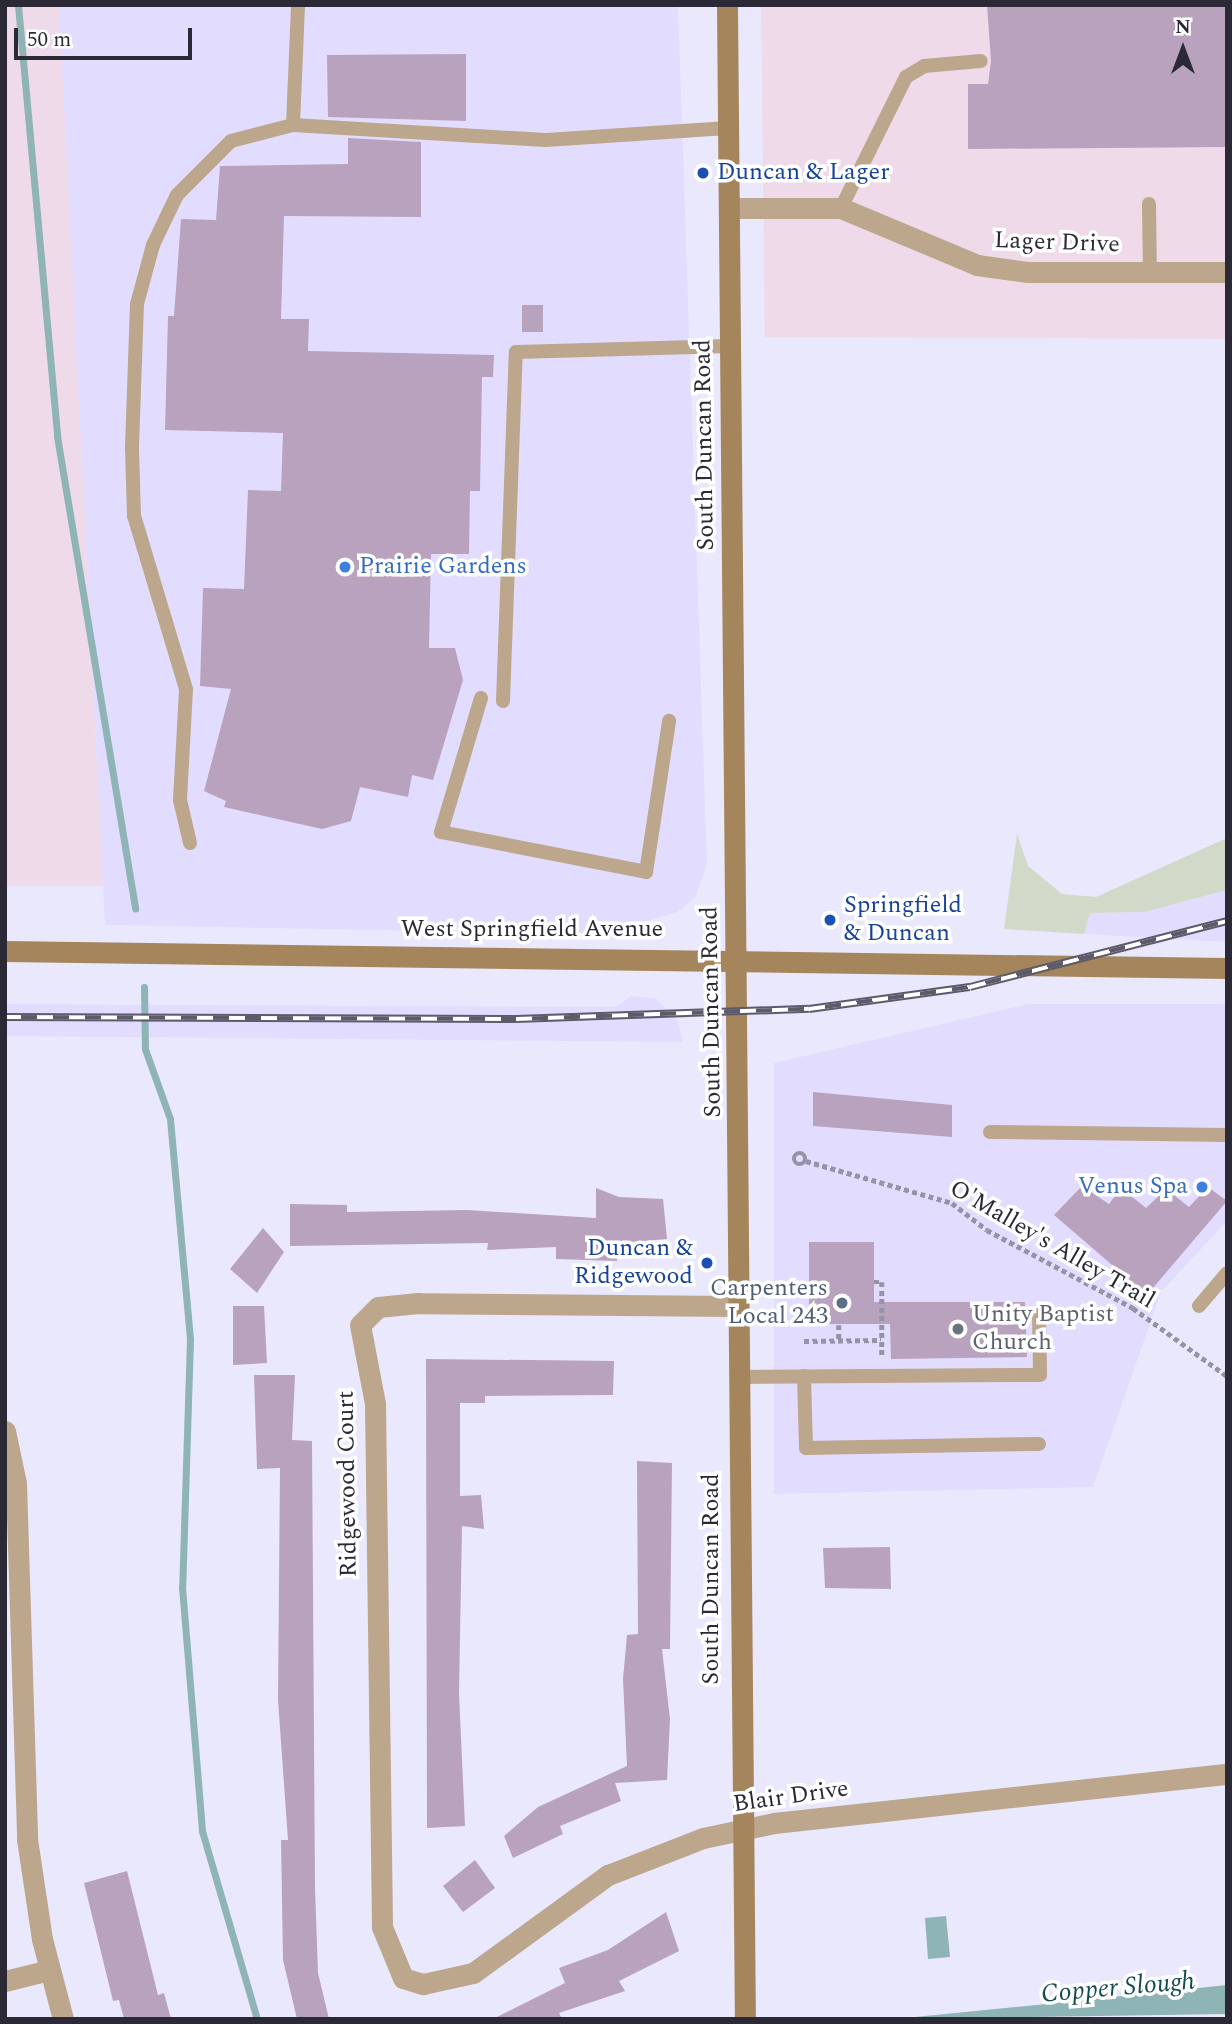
<!DOCTYPE html>
<style>
body{margin:0}
#map{position:relative;width:1232px;height:2024px;overflow:hidden;background:#eae8fd;font-family:Spectral,serif}
div>[style]{position:absolute}
.built>*{inset:0;background:#e2ddff}
.industrial>*{inset:0;background:#eedae9}
.green>*{inset:0;background:#d1dac8}
.water>*{inset:0;background:#8eb4b5}
.stream>*{height:7px;margin:-3.5px;padding:0 3.5px;transform-origin:3.5px;border-radius:3.5px;background:#8eb4b5}
.building>*{inset:0;background:#b9a2be}
.path>*{height:4.5px;margin-top:-2.25px;transform-origin:0;background:repeating-linear-gradient(90deg,#9593a5 0 5px,transparent 0 8.5px)}
.path>.ring{margin:-2.25px;padding:0;box-sizing:content-box;background:none;border:4.5px solid #9593a5;border-radius:50%}
.service>*{height:14px;margin:-7px;padding:0 7px;transform-origin:7px;border-radius:7px;background:#bca78c}
.minor>*{height:21px;margin:-10.5px;padding:0 10.5px;transform-origin:10.5px;border-radius:10.5px;background:#bca78c}
.secondary>*{height:21px;margin:-10.5px;padding:0 10.5px;transform-origin:10.5px;border-radius:10.5px;background:#a5865c}
.rail>*{height:8px;margin-top:-4px;transform-origin:0;background:repeating-linear-gradient(90deg,#fff 0 16px,#5d5b6a 0 32px);box-sizing:border-box;border-block:2px solid #5d5b6a}
.dots>*{width:19px;height:19px;translate:-50% -50%;box-sizing:border-box;border:4px solid #fff;border-radius:50%}
span{translate:-50% -50%;white-space:nowrap;text-align:center;line-height:1.15;-webkit-text-stroke:7px #fff;paint-order:stroke}
.transit-label{font-size:24px;color:#164399}
.left{translate:0 -50%;text-align:left}
.right{translate:-100% -50%;text-align:right}
.street-label{font-size:24px;color:#2b2936}
.shop-label{font-size:24px;color:#366cbe}
.service-label{font-size:24px;color:#4e5e75}
.worship-label{font-size:24px;color:#5b616d}
.water-label{font-size:26px;color:#134c4e;font-style:italic}
.frame{position:absolute;inset:0;border:7px solid #2b2936;pointer-events:none}
.north{position:absolute;left:1148px;top:14px;width:70px;height:70px;-webkit-text-stroke:5px #fff;paint-order:stroke;rotate:0deg;font-size:19px;font-weight:700;line-height:28px;text-align:center;color:#2b2936}
.north::after{content:'';display:block;margin:auto;width:24px;height:32px;background:#2b2936;clip-path:polygon(50% 0,100% 100%,50% 72%,0 100%)}
.scale{position:absolute;left:14px;top:28px;width:178px;height:32px;box-sizing:border-box;border:4px solid #2b2936;border-top:0;padding-left:9px;font-size:21px;line-height:24px;white-space:nowrap;color:#2b2936;-webkit-text-stroke:5px #fff;paint-order:stroke}
</style>
<div id="map">
<div class="built">
<div style="clip-path:polygon(59px 5px,678px 5px,707px 864px,695px 898px,676px 913px,595px 934px,105px 925px)"></div>
<div style="clip-path:polygon(1227px 890px,1227px 942px,1084px 934px,1090px 913px,1144px 912px)"></div>
<div style="clip-path:polygon(631px 996px,656px 998px,678px 1022px,683px 1042px,5px 1036px,5px 1004px,615px 1007px)"></div>
<div style="clip-path:polygon(1028px 1004px,1227px 1004px,1227px 1221px,1161px 1292px,1093px 1487px,774px 1494px,774px 1063px)"></div>
</div>
<div class="industrial">
<div style="clip-path:polygon(5px 5px,59px 5px,103px 886px,5px 886px)"></div>
<div style="clip-path:polygon(761px 5px,1227px 5px,1227px 339px,765px 337px)"></div>
</div>
<div class="green">
<div style="clip-path:polygon(1017px 834px,1028px 866px,1062px 894px,1096px 897px,1227px 838px,1227px 890px,1144px 912px,1090px 913px,1084px 934px,1004px 929px)"></div>
</div>
<div class="water">
<div style="clip-path:polygon(946px 1916px,950px 1957px,928px 1959px,925px 1918px)"></div>
<div style="clip-path:polygon(1227px 1985px,1227px 2014px,895px 2019px,1037px 2005px)"></div>
</div>
<div class="stream">
<div style="left:18px;top:5px;width:433px;rotate:84.8deg"></div>
<div style="left:57px;top:436px;width:479px;rotate:80.6deg"></div>
<div style="left:144px;top:987px;width:62px;rotate:89.1deg"></div>
<div style="left:145px;top:1049px;width:74px;rotate:70.3deg"></div>
<div style="left:170px;top:1119px;width:221px;rotate:84.8deg"></div>
<div style="left:190px;top:1339px;width:248px;rotate:91.8deg"></div>
<div style="left:182px;top:1587px;width:245px;rotate:85.3deg"></div>
<div style="left:202px;top:1831px;width:196px;rotate:73.7deg"></div>
</div>
<div class="building">
<div style="clip-path:polygon(987px 5px,1227px 5px,1227px 147px,968px 149px,968px 84px,988px 84px,991px 61px)"></div>
<div style="clip-path:polygon(466px 54px,466px 121px,328px 117px,327px 55px)"></div>
<div style="clip-path:polygon(348px 138px,421px 142px,421px 217px,284px 216px,281px 319px,309px 319px,308px 351px,494px 355px,493px 377px,482px 377px,480px 491px,470px 491px,469px 554px,431px 554px,429px 648px,455px 648px,463px 680px,433px 780px,412px 775px,408px 797px,360px 787px,351px 821px,322px 829px,224px 807px,226px 801px,204px 791px,231px 689px,200px 686px,203px 588px,244px 589px,248px 490px,281px 491px,283px 433px,165px 430px,168px 316px,174px 316px,181px 219px,216px 220px,220px 166px,348px 164px)"></div>
<div style="clip-path:polygon(522px 305px,543px 305px,543px 332px,522px 332px)"></div>
<div style="clip-path:polygon(813px 1092px,952px 1105px,952px 1137px,813px 1126px)"></div>
<div style="clip-path:polygon(1082px 1186px,1109px 1204px,1121px 1188px,1146px 1208px,1166px 1189px,1189px 1207px,1208px 1187px,1227px 1201px,1147px 1295px,1054px 1215px)"></div>
<div style="clip-path:polygon(596px 1188px,619px 1197px,663px 1199px,667px 1239px,617px 1243px,617px 1261px,556px 1259px,556px 1247px,487px 1250px,488px 1243px,290px 1246px,290px 1204px,347px 1205px,347px 1212px,467px 1210px,596px 1218px)"></div>
<div style="clip-path:polygon(263px 1228px,284px 1252px,257px 1293px,230px 1269px)"></div>
<div style="clip-path:polygon(809px 1242px,874px 1242px,874px 1302px,1025px 1302px,1027px 1357px,891px 1359px,890px 1324px,809px 1324px)"></div>
<div style="clip-path:polygon(233px 1306px,264px 1306px,267px 1363px,233px 1365px)"></div>
<div style="clip-path:polygon(426px 1359px,614px 1361px,613px 1395px,485px 1396px,485px 1403px,460px 1403px,460px 1496px,481px 1495px,484px 1529px,462px 1526px,459px 1693px,465px 1826px,427px 1828px)"></div>
<div style="clip-path:polygon(254px 1375px,295px 1375px,292px 1440px,312px 1441px,315px 1888px,318px 1973px,329px 2019px,297px 2019px,283px 1960px,281px 1840px,288px 1840px,278px 1700px,280px 1468px,257px 1469px)"></div>
<div style="clip-path:polygon(637px 1461px,672px 1463px,670px 1649px,662px 1649px,670px 1719px,667px 1780px,615px 1783px,621px 1801px,560px 1826px,563px 1834px,513px 1858px,504px 1836px,538px 1807px,627px 1766px,623px 1679px,627px 1635px,638px 1634px)"></div>
<div style="clip-path:polygon(890px 1547px,891px 1589px,825px 1588px,823px 1548px)"></div>
<div style="clip-path:polygon(475px 1860px,495px 1888px,463px 1912px,443px 1886px)"></div>
<div style="clip-path:polygon(127px 1871px,158px 1995px,164px 1993px,171px 2019px,124px 2019px,119px 2000px,113px 2001px,84px 1883px)"></div>
<div style="clip-path:polygon(666px 1912px,679px 1951px,619px 1981px,625px 1991px,559px 2013px,562px 2019px,493px 2019px,565px 1983px,559px 1968px,608px 1950px)"></div>
</div>
<div class="path">
<div class="ring" style="left:794px;top:1153px;width:7.5px;height:7.5px"></div>
<div style="left:806px;top:1161px;width:152px;rotate:16deg"></div>
<div style="left:952px;top:1203px;width:44px;rotate:37.6deg"></div>
<div style="left:987px;top:1230px;width:166px;rotate:28.1deg"></div>
<div style="left:1133px;top:1308px;width:116px;rotate:35.9deg"></div>
<div style="left:874px;top:1282px;width:8px"></div>
<div style="left:882px;top:1282px;width:76px;rotate:90deg"></div>
<div style="left:839px;top:1325px;width:16px;rotate:90deg"></div>
<div style="left:804px;top:1341px;width:77px;rotate:-0.7deg"></div>
</div>
<div class="service">
<div style="left:293px;top:125px;width:120px;rotate:-87.6deg"></div>
<div style="left:1149px;top:204px;width:68px;rotate:89.2deg"></div>
<div style="left:841px;top:208px;width:146px;rotate:-63.6deg"></div>
<div style="left:906px;top:77px;width:21px;rotate:-31deg"></div>
<div style="left:924px;top:66px;width:57px;rotate:-5deg"></div>
<div style="left:481px;top:698px;width:140px;rotate:106.6deg"></div>
<div style="left:441px;top:832px;width:209px;rotate:11deg"></div>
<div style="left:646px;top:872px;width:153px;rotate:-81.3deg"></div>
<div style="left:503px;top:701px;width:349px;rotate:-87.9deg"></div>
<div style="left:516px;top:352px;width:214px;rotate:-1.6deg"></div>
<div style="left:190px;top:843px;width:44px;rotate:-103.1deg"></div>
<div style="left:180px;top:800px;width:111px;rotate:-86.9deg"></div>
<div style="left:186px;top:689px;width:181px;rotate:-106.7deg"></div>
<div style="left:134px;top:516px;width:69px;rotate:-91.7deg"></div>
<div style="left:132px;top:447px;width:143px;rotate:-88deg"></div>
<div style="left:137px;top:304px;width:61px;rotate:-74.8deg"></div>
<div style="left:153px;top:245px;width:55px;rotate:-64.4deg"></div>
<div style="left:177px;top:195px;width:76px;rotate:-45deg"></div>
<div style="left:231px;top:141px;width:64px;rotate:-14.5deg"></div>
<div style="left:293px;top:125px;width:253px;rotate:3.4deg"></div>
<div style="left:546px;top:140px;width:182px;rotate:-3.8deg"></div>
<div style="left:990px;top:1132px;width:237px;rotate:0.7deg"></div>
<div style="left:1199px;top:1306px;width:43px;rotate:-49.7deg"></div>
<div style="left:804px;top:1376px;width:72px;rotate:88.4deg"></div>
<div style="left:806px;top:1448px;width:233px;rotate:-1deg"></div>
<div style="left:737px;top:1377px;width:303px;rotate:-0.4deg"></div>
<div style="left:1040px;top:1375px;width:61px;rotate:-90.9deg"></div>
</div>
<div class="minor">
<div style="left:729px;top:208px;width:112px"></div>
<div style="left:841px;top:208px;width:147px;rotate:22.7deg"></div>
<div style="left:977px;top:265px;width:50px;rotate:8deg"></div>
<div style="left:1027px;top:272px;width:200px"></div>
<div style="left:734px;top:1306px;width:316px;rotate:-179.5deg"></div>
<div style="left:418px;top:1303px;width:40px;rotate:174.3deg"></div>
<div style="left:378px;top:1307px;width:25px;rotate:135deg"></div>
<div style="left:360px;top:1325px;width:80px;rotate:79.2deg"></div>
<div style="left:375px;top:1404px;width:523px;rotate:89.23deg"></div>
<div style="left:382px;top:1927px;width:55px;rotate:67.6deg"></div>
<div style="left:403px;top:1978px;width:21px;rotate:17deg"></div>
<div style="left:423px;top:1984px;width:51px;rotate:-12.4deg"></div>
<div style="left:473px;top:1973px;width:167px;rotate:-36deg"></div>
<div style="left:608px;top:1875px;width:102px;rotate:-21.3deg"></div>
<div style="left:703px;top:1838px;width:73px;rotate:-11.9deg"></div>
<div style="left:774px;top:1823px;width:456px;rotate:-6.2deg"></div>
<div style="left:5px;top:1431px;width:53px;rotate:78.1deg"></div>
<div style="left:16px;top:1483px;width:356px;rotate:88.2deg"></div>
<div style="left:27px;top:1839px;width:101px;rotate:81.5deg"></div>
<div style="left:42px;top:1939px;width:83px;rotate:75.3deg"></div>
<div style="left:5px;top:1981px;width:45px;rotate:-14deg"></div>
</div>
<div class="secondary">
<div style="left:727px;top:5px;width:2014px;rotate:89.49deg"></div>
<div style="left:5px;top:951px;width:1222px;rotate:0.8deg"></div>
</div>
<div class="rail">
<div style="left:5px;top:1017px;width:511px;rotate:0.22deg"></div>
<div style="left:516px;top:1019px;width:293px;rotate:-2deg"></div>
<div style="left:809px;top:1009px;width:162px;rotate:-7.8deg"></div>
<div style="left:970px;top:987px;width:265px;rotate:-14.4deg"></div>
</div>
<div class="dots">
<div style="left:703px;top:173px;background:#1a4fb4"></div>
<div style="left:345px;top:567px;background:#3f7fe0"></div>
<div style="left:830px;top:920px;background:#1a4fb4"></div>
<div style="left:1202px;top:1187px;background:#3f7fe0"></div>
<div style="left:707px;top:1263px;background:#1a4fb4"></div>
<div style="left:842px;top:1303px;background:#5c6f8a"></div>
<div style="left:958px;top:1329px;background:#6b7280"></div>
</div>
<div class="transit-label">
<span class="left" style="left:717px;top:173px">Duncan &amp; Lager</span>
<span class="left" style="left:844px;top:920px">Springfield<br>&amp; Duncan</span>
<span class="right" style="left:693px;top:1263px">Duncan &amp;<br>Ridgewood</span>
</div>
<div class="street-label">
<span style="left:1057px;top:243px;rotate:2deg">Lager Drive</span>
<span style="left:705px;top:445px;rotate:-91deg">South Duncan Road</span>
<span style="left:532px;top:930px">West Springfield Avenue</span>
<span style="left:712px;top:1012px;rotate:-91deg">South Duncan Road</span>
<span style="left:1052px;top:1245px;rotate:30deg">O'Malley's Alley Trail</span>
<span style="left:348px;top:1484px;rotate:-91deg">Ridgewood Court</span>
<span style="left:712px;top:1579px;rotate:-90deg">South Duncan Road</span>
<span style="left:791px;top:1797px;rotate:-8deg">Blair Drive</span>
</div>
<div class="shop-label">
<span class="left" style="left:359px;top:567px">Prairie Gardens</span>
<span class="right" style="left:1188px;top:1187px">Venus Spa</span>
</div>
<div class="service-label">
<span class="right" style="left:828px;top:1303px">Carpenters<br>Local 243</span>
</div>
<div class="worship-label">
<span class="left" style="left:972px;top:1329px">Unity Baptist<br>Church</span>
</div>
<div class="water-label">
<span style="left:1118px;top:1988px;rotate:-5deg">Copper Slough</span>
</div>
<div class="frame"></div>
<div class="north">N</div>
<div class="scale">50 m</div>
</div>
